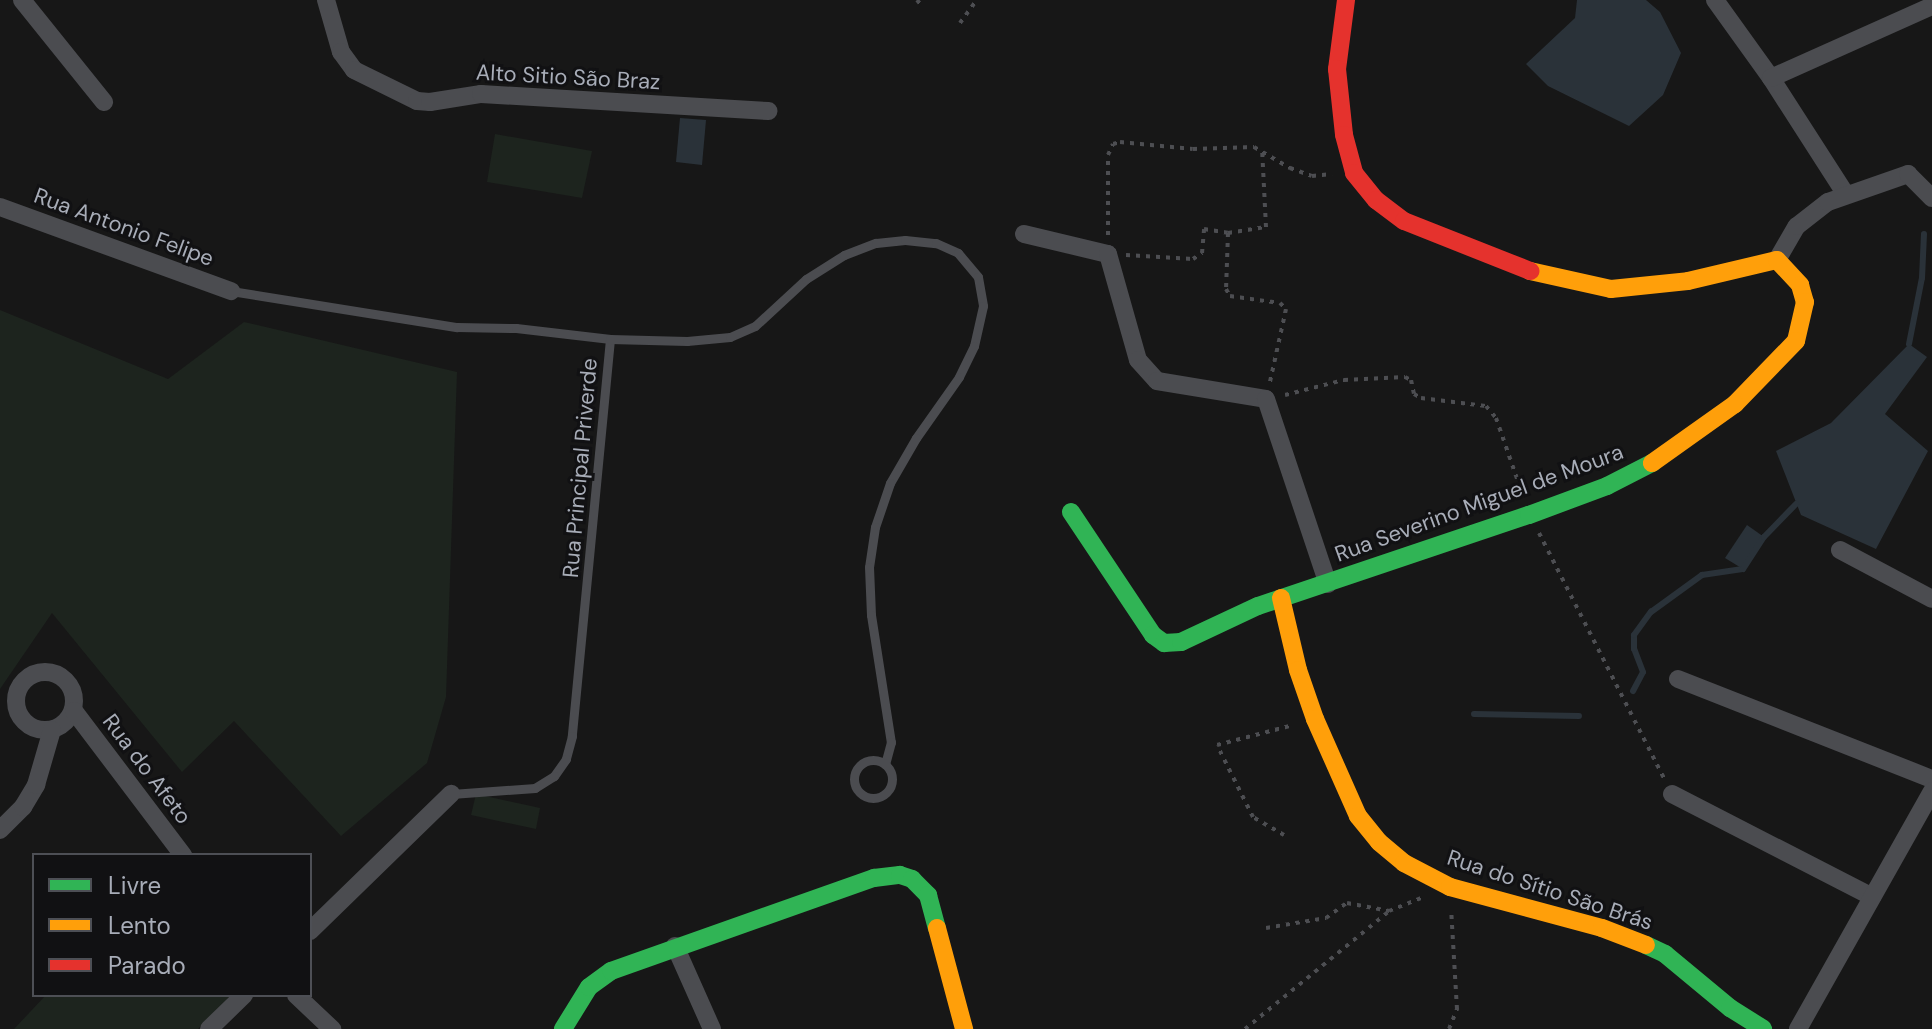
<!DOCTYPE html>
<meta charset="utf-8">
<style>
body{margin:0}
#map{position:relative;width:1932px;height:1029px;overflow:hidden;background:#171717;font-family:"DM Sans",sans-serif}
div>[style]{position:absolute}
.green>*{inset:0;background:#1d241e}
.water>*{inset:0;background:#2a3239}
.stream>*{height:6px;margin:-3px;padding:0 3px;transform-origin:3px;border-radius:3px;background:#2a3239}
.path>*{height:4px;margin-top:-2px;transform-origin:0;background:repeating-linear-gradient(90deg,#4d4e52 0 4px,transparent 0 10px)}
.lane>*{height:9px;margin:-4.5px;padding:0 4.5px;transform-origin:4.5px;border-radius:4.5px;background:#4b4c50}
.lane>.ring{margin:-4.5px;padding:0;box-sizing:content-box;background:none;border:9px solid #4b4c50;border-radius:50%}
.street>*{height:18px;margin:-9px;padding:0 9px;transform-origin:9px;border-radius:9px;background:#4b4c50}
.street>.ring{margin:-9px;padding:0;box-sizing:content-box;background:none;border:18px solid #4b4c50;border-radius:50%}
.fast>*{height:18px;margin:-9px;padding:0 9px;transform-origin:9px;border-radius:9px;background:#30b455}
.slow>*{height:18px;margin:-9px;padding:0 9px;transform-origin:9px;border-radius:9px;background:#ff9f0a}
.jam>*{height:18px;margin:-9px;padding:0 9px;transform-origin:9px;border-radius:9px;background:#e5322d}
span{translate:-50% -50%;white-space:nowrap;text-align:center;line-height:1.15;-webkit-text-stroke:6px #111113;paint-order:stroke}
.street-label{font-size:22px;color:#a8adb8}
.legend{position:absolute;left:32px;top:853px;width:280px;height:144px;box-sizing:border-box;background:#111113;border:2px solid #4d4f55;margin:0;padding:10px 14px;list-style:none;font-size:24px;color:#a8adb8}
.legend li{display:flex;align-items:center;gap:16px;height:40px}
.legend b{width:40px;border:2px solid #4d4f55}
</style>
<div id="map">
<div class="green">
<div style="clip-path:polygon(495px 134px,592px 151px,582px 198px,487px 182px)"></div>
<div style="clip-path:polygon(0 310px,168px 379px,244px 322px,457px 372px,446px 697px,427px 763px,341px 836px,234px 721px,182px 772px,52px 613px,0 689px)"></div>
<div style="clip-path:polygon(476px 794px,540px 808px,536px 829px,471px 815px)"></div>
<div style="clip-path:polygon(46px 995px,231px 995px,198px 1029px,14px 1029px)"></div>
</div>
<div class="water">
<div style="clip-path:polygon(1577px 0,1646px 0,1660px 12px,1681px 53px,1663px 95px,1629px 126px,1548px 86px,1526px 64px,1575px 18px)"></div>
<div style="clip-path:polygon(680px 118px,706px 120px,702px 165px,676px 162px)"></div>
<div style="clip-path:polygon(1909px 344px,1927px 357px,1885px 414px,1928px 451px,1876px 549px,1801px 515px,1776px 451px,1831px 423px)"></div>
<div style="clip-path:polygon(1747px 525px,1764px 537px,1743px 569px,1725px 558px)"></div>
</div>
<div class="stream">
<div style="left:1909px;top:344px;width:67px;rotate:-78.9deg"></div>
<div style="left:1922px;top:278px;width:44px;rotate:-87.4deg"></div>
<div style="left:1633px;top:691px;width:21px;rotate:-62deg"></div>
<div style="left:1643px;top:672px;width:25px;rotate:-111deg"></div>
<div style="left:1634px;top:649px;width:14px;rotate:-90deg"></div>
<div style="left:1634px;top:635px;width:29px;rotate:-54deg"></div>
<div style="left:1651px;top:612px;width:63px;rotate:-36deg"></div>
<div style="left:1702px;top:575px;width:41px;rotate:-8.3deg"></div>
<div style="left:1743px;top:569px;width:38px;rotate:-57deg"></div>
<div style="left:1764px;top:537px;width:46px;rotate:-45.9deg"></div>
<div style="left:1474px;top:714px;width:105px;rotate:1.1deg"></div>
</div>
<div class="path">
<div style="left:917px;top:0;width:6px;rotate:51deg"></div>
<div style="left:960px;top:23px;width:29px;rotate:-54deg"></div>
<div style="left:1228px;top:233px;width:56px;rotate:92deg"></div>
<div style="left:1226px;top:289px;width:8px;rotate:60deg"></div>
<div style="left:1230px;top:296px;width:50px;rotate:8deg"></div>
<div style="left:1280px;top:303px;width:8px;rotate:45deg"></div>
<div style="left:1286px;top:309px;width:75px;rotate:102.4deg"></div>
<div style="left:1108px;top:235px;width:80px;rotate:-90deg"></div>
<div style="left:1108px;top:155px;width:12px;rotate:-66deg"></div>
<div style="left:1113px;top:144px;width:7px;rotate:-16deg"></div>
<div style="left:1120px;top:142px;width:73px;rotate:5.5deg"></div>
<div style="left:1193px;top:149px;width:61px;rotate:-1.9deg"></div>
<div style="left:1254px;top:147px;width:42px;rotate:30.3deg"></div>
<div style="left:1290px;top:168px;width:23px;rotate:20deg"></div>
<div style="left:1312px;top:176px;width:20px;rotate:-6deg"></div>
<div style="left:1126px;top:255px;width:67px;rotate:3.4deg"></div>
<div style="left:1193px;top:259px;width:11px;rotate:-34deg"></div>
<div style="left:1202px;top:253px;width:24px;rotate:-85deg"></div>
<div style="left:1204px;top:229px;width:24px;rotate:9deg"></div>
<div style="left:1228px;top:233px;width:38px;rotate:-9deg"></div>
<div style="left:1266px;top:227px;width:78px;rotate:-92.9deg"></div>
<div style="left:1285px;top:395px;width:61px;rotate:-14.3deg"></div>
<div style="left:1344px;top:380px;width:61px;rotate:-2.8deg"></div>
<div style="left:1405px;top:377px;width:7px;rotate:27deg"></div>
<div style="left:1411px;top:380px;width:14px;rotate:78deg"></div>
<div style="left:1414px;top:394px;width:8px;rotate:30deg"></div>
<div style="left:1421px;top:398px;width:65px;rotate:7deg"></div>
<div style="left:1486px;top:406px;width:16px;rotate:50deg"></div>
<div style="left:1496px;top:418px;width:83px;rotate:70.9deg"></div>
<div style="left:1539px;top:533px;width:275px;rotate:63deg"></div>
<div style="left:1284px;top:835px;width:36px;rotate:-150deg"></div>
<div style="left:1253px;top:817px;width:80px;rotate:-116.6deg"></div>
<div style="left:1217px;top:745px;width:79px;rotate:-14.7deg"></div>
<div style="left:1266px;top:928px;width:61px;rotate:-9.5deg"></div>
<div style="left:1326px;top:918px;width:26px;rotate:-36deg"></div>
<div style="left:1347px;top:903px;width:43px;rotate:10.8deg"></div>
<div style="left:1245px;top:1029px;width:186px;rotate:-39.3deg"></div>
<div style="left:1389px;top:911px;width:35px;rotate:-22deg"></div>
<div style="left:1449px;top:1029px;width:22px;rotate:-68deg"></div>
<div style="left:1457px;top:1009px;width:100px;rotate:-93.4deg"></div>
</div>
<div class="lane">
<div style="left:231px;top:291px;width:229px;rotate:9.1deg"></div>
<div style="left:457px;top:327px;width:59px;rotate:1deg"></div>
<div style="left:516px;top:328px;width:95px;rotate:6.7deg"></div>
<div style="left:610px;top:339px;width:399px;rotate:95.5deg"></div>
<div style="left:572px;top:736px;width:24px;rotate:105deg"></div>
<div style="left:566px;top:759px;width:21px;rotate:125deg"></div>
<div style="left:554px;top:776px;width:22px;rotate:148deg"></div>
<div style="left:535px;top:788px;width:84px;rotate:175.9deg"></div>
<div style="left:610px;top:339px;width:77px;rotate:1.5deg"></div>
<div style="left:687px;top:341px;width:43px;rotate:-5.3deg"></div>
<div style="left:730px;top:337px;width:27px;rotate:-24deg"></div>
<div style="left:755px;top:326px;width:69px;rotate:-42.7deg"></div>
<div style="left:806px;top:279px;width:45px;rotate:-32.3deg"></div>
<div style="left:844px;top:255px;width:34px;rotate:-21deg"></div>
<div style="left:876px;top:243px;width:29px;rotate:-6deg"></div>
<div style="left:905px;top:240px;width:31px;rotate:6deg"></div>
<div style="left:936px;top:243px;width:24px;rotate:24deg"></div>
<div style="left:958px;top:253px;width:31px;rotate:50deg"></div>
<div style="left:978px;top:277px;width:29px;rotate:80deg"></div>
<div style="left:983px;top:306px;width:41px;rotate:102.7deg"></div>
<div style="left:974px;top:346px;width:34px;rotate:116deg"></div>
<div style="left:959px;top:377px;width:75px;rotate:125.2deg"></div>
<div style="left:916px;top:438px;width:52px;rotate:120deg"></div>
<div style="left:890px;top:483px;width:46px;rotate:108.8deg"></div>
<div style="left:875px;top:527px;width:40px;rotate:98.5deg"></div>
<div style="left:869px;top:567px;width:48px;rotate:87.6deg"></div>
<div style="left:871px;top:615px;width:129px;rotate:81.1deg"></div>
<div style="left:891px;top:742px;width:23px;rotate:105deg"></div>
<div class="ring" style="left:854px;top:760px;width:29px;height:29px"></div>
</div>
<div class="street">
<div style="left:22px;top:0;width:131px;rotate:51.2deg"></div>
<div style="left:326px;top:0;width:54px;rotate:73.9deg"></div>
<div style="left:341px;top:52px;width:22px;rotate:54deg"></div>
<div style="left:354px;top:70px;width:70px;rotate:26.2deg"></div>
<div style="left:417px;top:101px;width:13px;rotate:4deg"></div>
<div style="left:430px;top:102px;width:52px;rotate:-8.9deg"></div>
<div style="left:481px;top:94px;width:288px;rotate:3.4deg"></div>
<div style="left:1715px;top:0;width:96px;rotate:54.3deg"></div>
<div style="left:1771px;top:78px;width:139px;rotate:57.3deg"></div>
<div style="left:1771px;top:78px;width:176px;rotate:-24.1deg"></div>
<div style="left:0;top:207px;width:246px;rotate:20deg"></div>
<div style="left:1024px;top:234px;width:86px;rotate:13.4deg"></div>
<div style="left:1108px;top:254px;width:110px;rotate:74.2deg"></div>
<div style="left:1138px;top:360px;width:28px;rotate:48deg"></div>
<div style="left:1157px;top:381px;width:110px;rotate:9.4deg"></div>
<div style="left:1266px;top:399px;width:195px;rotate:71.5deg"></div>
<div style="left:1777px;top:260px;width:39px;rotate:-60deg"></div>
<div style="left:1797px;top:226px;width:39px;rotate:-38deg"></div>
<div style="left:1828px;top:202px;width:85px;rotate:-19.3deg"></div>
<div style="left:1908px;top:174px;width:34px;rotate:45deg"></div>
<div style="left:1840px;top:550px;width:104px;rotate:28deg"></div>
<div class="ring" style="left:16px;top:672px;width:40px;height:40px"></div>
<div style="left:1678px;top:679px;width:273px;rotate:21.5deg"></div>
<div style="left:74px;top:711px;width:181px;rotate:52.9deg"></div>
<div style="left:1672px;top:794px;width:225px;rotate:27.2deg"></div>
<div style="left:0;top:830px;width:33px;rotate:-45deg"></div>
<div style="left:23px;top:807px;width:26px;rotate:-59deg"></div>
<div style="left:36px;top:785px;width:57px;rotate:-73.8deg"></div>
<div style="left:310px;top:931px;width:197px;rotate:-44.2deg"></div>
<div style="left:675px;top:946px;width:91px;rotate:66deg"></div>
<div style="left:296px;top:995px;width:50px;rotate:43.4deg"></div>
<div style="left:209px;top:1029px;width:49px;rotate:-44.2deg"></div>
<div style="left:1798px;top:1029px;width:273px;rotate:-60.6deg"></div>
</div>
<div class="fast">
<div style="left:1071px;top:512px;width:148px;rotate:56.3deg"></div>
<div style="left:1153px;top:635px;width:14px;rotate:36deg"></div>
<div style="left:1164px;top:643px;width:17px;rotate:-3deg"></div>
<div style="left:1181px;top:642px;width:85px;rotate:-25.1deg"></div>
<div style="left:1258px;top:606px;width:286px;rotate:-18.6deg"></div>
<div style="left:1529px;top:515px;width:83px;rotate:-20.4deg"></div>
<div style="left:1607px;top:486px;width:51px;rotate:-27.1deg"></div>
<div style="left:1646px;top:945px;width:21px;rotate:25deg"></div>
<div style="left:1665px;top:954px;width:85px;rotate:39.7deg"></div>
<div style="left:1730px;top:1008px;width:39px;rotate:32deg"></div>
<div style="left:563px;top:1029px;width:49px;rotate:-58.2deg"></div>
<div style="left:589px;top:987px;width:27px;rotate:-36deg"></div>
<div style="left:611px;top:971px;width:279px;rotate:-19.5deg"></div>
<div style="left:874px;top:878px;width:26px;rotate:-7deg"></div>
<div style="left:900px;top:875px;width:13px;rotate:18deg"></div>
<div style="left:912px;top:879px;width:23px;rotate:45deg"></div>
<div style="left:928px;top:895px;width:34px;rotate:75deg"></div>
</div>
<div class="slow">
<div style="left:1530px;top:271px;width:83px;rotate:12.5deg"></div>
<div style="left:1611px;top:289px;width:77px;rotate:-5.9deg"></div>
<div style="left:1688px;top:281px;width:91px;rotate:-13.3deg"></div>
<div style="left:1777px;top:260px;width:34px;rotate:47deg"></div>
<div style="left:1800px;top:285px;width:18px;rotate:74deg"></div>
<div style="left:1805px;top:302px;width:40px;rotate:103deg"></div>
<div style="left:1796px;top:341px;width:88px;rotate:134.1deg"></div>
<div style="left:1735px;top:404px;width:102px;rotate:144.6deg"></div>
<div style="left:1281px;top:598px;width:74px;rotate:76.7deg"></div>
<div style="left:1298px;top:670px;width:52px;rotate:70.9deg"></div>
<div style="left:1315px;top:719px;width:106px;rotate:66.1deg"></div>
<div style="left:1358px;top:816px;width:33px;rotate:51deg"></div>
<div style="left:1379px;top:842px;width:33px;rotate:40deg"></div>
<div style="left:1404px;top:863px;width:52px;rotate:27.6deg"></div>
<div style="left:1450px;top:887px;width:157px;rotate:15.1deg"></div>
<div style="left:1602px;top:928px;width:47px;rotate:21.1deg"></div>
<div style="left:937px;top:928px;width:105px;rotate:75deg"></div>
</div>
<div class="jam">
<div style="left:1346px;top:0;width:70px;rotate:97.4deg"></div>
<div style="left:1337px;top:69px;width:66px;rotate:83.9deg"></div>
<div style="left:1344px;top:135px;width:39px;rotate:75deg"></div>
<div style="left:1354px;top:173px;width:35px;rotate:51deg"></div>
<div style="left:1376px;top:200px;width:35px;rotate:37deg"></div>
<div style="left:1404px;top:221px;width:136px;rotate:21.6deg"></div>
</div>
<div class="street-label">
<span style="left:568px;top:77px;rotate:3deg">Alto Sitio São Braz</span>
<span style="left:124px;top:227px;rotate:20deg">Rua Antonio Felipe</span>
<span style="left:580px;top:468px;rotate:-85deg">Rua Principal Priverde</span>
<span style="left:1479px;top:503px;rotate:-20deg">Rua Severino Miguel de Moura</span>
<span style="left:147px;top:769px;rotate:53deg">Rua do Afeto</span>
<span style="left:1550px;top:890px;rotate:18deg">Rua do Sítio São Brás</span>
</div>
<ul class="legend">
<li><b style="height:10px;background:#30b455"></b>Livre</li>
<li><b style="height:10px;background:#ff9f0a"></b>Lento</li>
<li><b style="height:10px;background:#e5322d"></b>Parado</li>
</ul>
</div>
